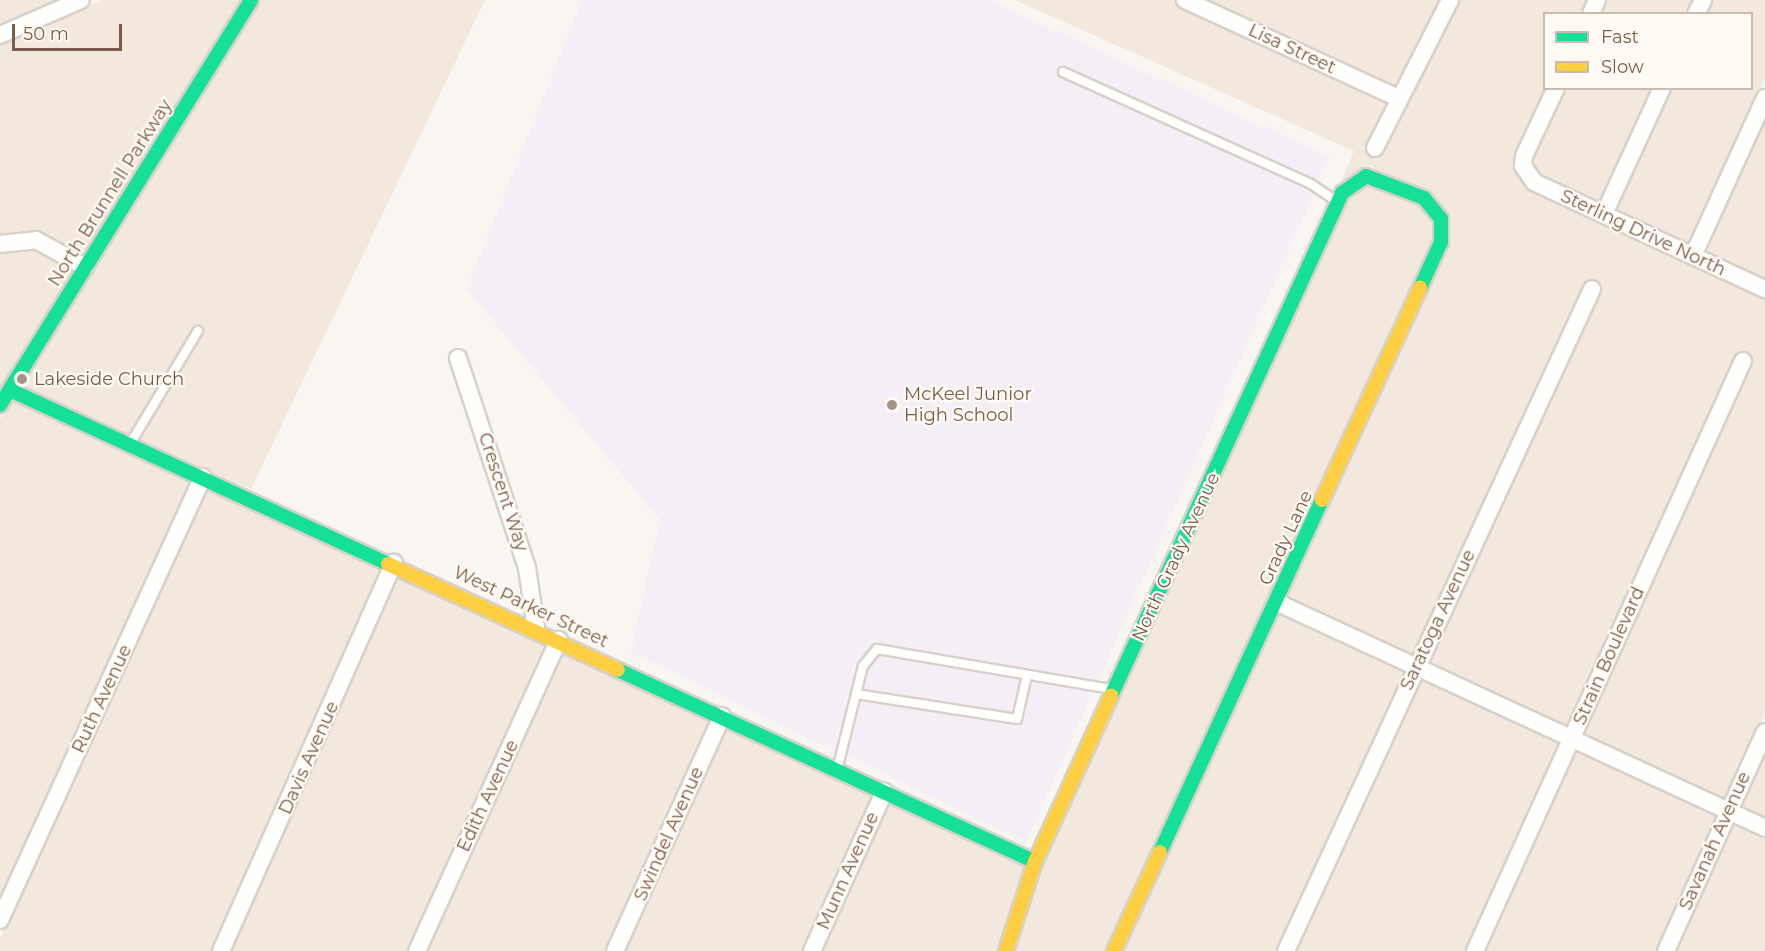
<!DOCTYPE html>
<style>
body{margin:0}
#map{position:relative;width:1765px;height:951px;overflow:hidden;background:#f9f5f0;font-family:Montserrat,sans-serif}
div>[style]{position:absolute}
.residential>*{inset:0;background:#f2e8de}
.education>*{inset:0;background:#f6eef6}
.roads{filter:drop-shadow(2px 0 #d7d1cb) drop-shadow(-2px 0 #d7d1cb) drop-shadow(0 2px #d7d1cb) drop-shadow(0 -2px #d7d1cb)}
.lane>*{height:8px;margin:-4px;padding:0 4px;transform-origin:4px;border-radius:4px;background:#fefefd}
.street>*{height:16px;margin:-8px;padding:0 8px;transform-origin:8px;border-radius:8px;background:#fefefd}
.fast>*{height:14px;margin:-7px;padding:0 7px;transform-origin:7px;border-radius:7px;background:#16e098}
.slow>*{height:14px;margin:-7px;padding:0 7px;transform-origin:7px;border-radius:7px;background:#ffcf43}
.dots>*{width:16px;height:16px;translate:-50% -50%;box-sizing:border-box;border:3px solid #fffaf3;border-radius:50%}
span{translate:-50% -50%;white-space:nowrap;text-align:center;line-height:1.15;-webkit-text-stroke:4.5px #fffaf3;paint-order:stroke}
.street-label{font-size:18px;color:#7a5c4d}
.poi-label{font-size:18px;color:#7a5c4d}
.left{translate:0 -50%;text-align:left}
.legend{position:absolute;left:1543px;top:12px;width:210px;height:78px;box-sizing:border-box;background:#fffaf3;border:2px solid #cabbb1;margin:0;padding:8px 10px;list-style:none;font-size:18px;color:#7a5c4d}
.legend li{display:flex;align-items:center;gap:12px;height:30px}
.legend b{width:30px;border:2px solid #cabbb1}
.scale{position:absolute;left:12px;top:24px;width:110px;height:27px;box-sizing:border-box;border:3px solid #7a5c4d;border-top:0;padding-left:8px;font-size:18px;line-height:21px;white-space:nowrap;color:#7a5c4d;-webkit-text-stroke:4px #fffaf3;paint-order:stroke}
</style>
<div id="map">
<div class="residential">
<div style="clip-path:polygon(0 0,61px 0,0 26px)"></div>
<div style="clip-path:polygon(102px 0,242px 0,83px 256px,40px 232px,0 236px,0 43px)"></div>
<div style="clip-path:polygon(259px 0,485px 0,251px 489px,21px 386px)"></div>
<div style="clip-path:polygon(1015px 0,1588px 0,1582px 13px,1544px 14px,1548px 89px,1517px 153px,1522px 183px,1765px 299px,1765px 714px,1725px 801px,1582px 735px,1753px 356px,1740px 350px,1568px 728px,1427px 663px,1602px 285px,1589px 278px,1413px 657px,1286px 598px,1451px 233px,1370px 165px,1341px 182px,1354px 151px)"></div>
<div style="clip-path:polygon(1605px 0,1694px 0,1688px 13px,1599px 14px)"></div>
<div style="clip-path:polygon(1711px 0,1765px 0,1765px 80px,1690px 245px,1614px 209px,1670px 89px,1752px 88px,1752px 14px,1705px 13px)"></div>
<div style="clip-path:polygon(1565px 89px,1653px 89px,1600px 203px,1539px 175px,1531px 164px)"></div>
<div style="clip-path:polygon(1765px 117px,1765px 280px,1703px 251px)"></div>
<div style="clip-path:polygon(1365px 185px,1420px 205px,1436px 233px,1106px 951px,1014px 951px,1042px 865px,1349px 197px)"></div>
<div style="clip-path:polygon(12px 248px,34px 248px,74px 271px,0 391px,0 253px)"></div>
<div style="clip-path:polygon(12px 401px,193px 482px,0 902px,0 419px)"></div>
<div style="clip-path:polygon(207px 488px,384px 568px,376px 590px,213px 951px,0 951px,0 938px)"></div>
<div style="clip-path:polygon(398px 574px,549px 644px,409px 951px,229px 951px)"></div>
<div style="clip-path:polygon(1279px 613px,1406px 672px,1278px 951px,1122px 951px)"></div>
<div style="clip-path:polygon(562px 651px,711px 721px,607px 951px,426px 951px)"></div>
<div style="clip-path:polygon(1419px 678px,1561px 744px,1466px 951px,1295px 951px)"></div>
<div style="clip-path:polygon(725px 727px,874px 796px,803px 951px,624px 951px)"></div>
<div style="clip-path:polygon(1575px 750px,1718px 816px,1657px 951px,1483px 951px)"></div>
<div style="clip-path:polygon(1765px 750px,1765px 819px,1739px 807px)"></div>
<div style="clip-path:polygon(887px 803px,1026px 867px,998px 951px,820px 951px)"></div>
<div style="clip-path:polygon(1732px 823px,1765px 838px,1765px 951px,1674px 951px)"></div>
</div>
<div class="education">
<div style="clip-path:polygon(582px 0,990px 0,1330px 157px,1026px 842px,631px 653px,660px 520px,467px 289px)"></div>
</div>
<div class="roads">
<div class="lane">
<div style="left:1063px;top:72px;width:272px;rotate:24.3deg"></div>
<div style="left:1311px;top:184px;width:32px;rotate:34deg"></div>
<div style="left:130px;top:444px;width:132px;rotate:-59deg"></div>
<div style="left:856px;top:694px;width:163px;rotate:8.8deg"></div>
<div style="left:1017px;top:719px;width:45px;rotate:-77.2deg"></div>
<div style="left:837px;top:770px;width:107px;rotate:-76deg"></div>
<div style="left:863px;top:666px;width:22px;rotate:-51deg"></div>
<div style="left:877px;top:649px;width:237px;rotate:9.7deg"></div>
</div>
<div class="street">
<div style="left:1185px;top:0;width:234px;rotate:24.7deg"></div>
<div style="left:1591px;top:14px;width:15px;rotate:-67deg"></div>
<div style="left:1696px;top:14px;width:16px;rotate:-63deg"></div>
<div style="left:0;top:35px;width:88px;rotate:-23.4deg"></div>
<div style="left:1556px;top:88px;width:75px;rotate:115.2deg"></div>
<div style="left:1524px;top:156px;width:10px;rotate:96deg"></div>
<div style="left:1523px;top:166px;width:19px;rotate:55deg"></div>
<div style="left:1534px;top:182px;width:255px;rotate:24.9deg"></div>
<div style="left:1375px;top:148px;width:166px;rotate:-63.1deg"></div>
<div style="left:1604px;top:214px;width:139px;rotate:-65.3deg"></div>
<div style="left:0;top:244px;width:36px;rotate:-6deg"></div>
<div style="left:36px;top:240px;width:56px;rotate:28.9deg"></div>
<div style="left:1693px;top:256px;width:174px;rotate:-65.5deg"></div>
<div style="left:458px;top:358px;width:221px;rotate:71.8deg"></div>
<div style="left:527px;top:568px;width:61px;rotate:81.5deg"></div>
<div style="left:1276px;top:602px;width:539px;rotate:24.8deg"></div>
<div style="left:0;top:920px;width:487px;rotate:-65.4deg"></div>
<div style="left:221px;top:951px;width:425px;rotate:-66deg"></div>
<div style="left:417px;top:951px;width:342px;rotate:-65.5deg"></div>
<div style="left:615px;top:951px;width:258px;rotate:-65.5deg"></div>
<div style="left:812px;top:951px;width:175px;rotate:-65.6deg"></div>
<div style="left:1286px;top:951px;width:729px;rotate:-65.19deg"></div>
<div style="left:1475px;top:951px;width:648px;rotate:-65.57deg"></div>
<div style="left:1666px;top:951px;width:240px;rotate:-65.7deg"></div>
</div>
<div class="fast">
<div style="left:10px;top:390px;width:416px;rotate:24.7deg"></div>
<div style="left:0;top:405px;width:476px;rotate:-58.2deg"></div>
<div style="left:618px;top:670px;width:459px;rotate:24.7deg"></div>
<div style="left:1111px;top:696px;width:554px;rotate:-65.33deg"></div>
<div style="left:1342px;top:193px;width:29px;rotate:-35deg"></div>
<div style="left:1366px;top:176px;width:62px;rotate:20.8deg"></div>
<div style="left:1424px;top:198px;width:27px;rotate:51deg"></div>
<div style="left:1441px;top:219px;width:23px;rotate:90deg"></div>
<div style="left:1441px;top:242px;width:51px;rotate:114.5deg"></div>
<div style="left:1160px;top:852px;width:387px;rotate:-65.3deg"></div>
</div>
<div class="slow">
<div style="left:1322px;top:500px;width:234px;rotate:-65.2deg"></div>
<div style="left:388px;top:564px;width:253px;rotate:24.7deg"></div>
<div style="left:1006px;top:951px;width:94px;rotate:-72deg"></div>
<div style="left:1035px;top:862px;width:183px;rotate:-65.4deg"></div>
<div style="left:1114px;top:951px;width:109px;rotate:-65.1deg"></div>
</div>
</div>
<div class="dots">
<div style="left:22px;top:379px;background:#a69286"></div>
<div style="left:892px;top:405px;background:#a69286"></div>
</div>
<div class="street-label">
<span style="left:1292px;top:49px;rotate:25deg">Lisa Street</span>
<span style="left:110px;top:193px;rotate:-58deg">North Brunnell Parkway</span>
<span style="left:1643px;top:233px;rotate:25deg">Sterling Drive North</span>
<span style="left:503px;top:492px;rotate:72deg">Crescent Way</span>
<span style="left:1286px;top:538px;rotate:-65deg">Grady Lane</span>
<span style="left:1176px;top:557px;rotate:-65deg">North Grady Avenue</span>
<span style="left:531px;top:607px;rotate:25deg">West Parker Street</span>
<span style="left:1438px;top:620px;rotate:-65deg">Saratoga Avenue</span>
<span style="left:1609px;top:656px;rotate:-66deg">Strain Boulevard</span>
<span style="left:102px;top:699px;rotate:-65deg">Ruth Avenue</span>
<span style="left:309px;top:758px;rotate:-66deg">Davis Avenue</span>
<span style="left:488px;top:796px;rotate:-65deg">Edith Avenue</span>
<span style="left:669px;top:834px;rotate:-66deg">Swindel Avenue</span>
<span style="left:1715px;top:841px;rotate:-66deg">Savanah Avenue</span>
<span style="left:848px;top:871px;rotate:-66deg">Munn Avenue</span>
</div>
<div class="poi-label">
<span class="left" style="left:34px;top:379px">Lakeside Church</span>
<span class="left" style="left:904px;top:405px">McKeel Junior<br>High School</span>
</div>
<ul class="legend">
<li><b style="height:8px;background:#16e098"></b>Fast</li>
<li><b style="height:8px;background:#ffcf43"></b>Slow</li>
</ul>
<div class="scale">50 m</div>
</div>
